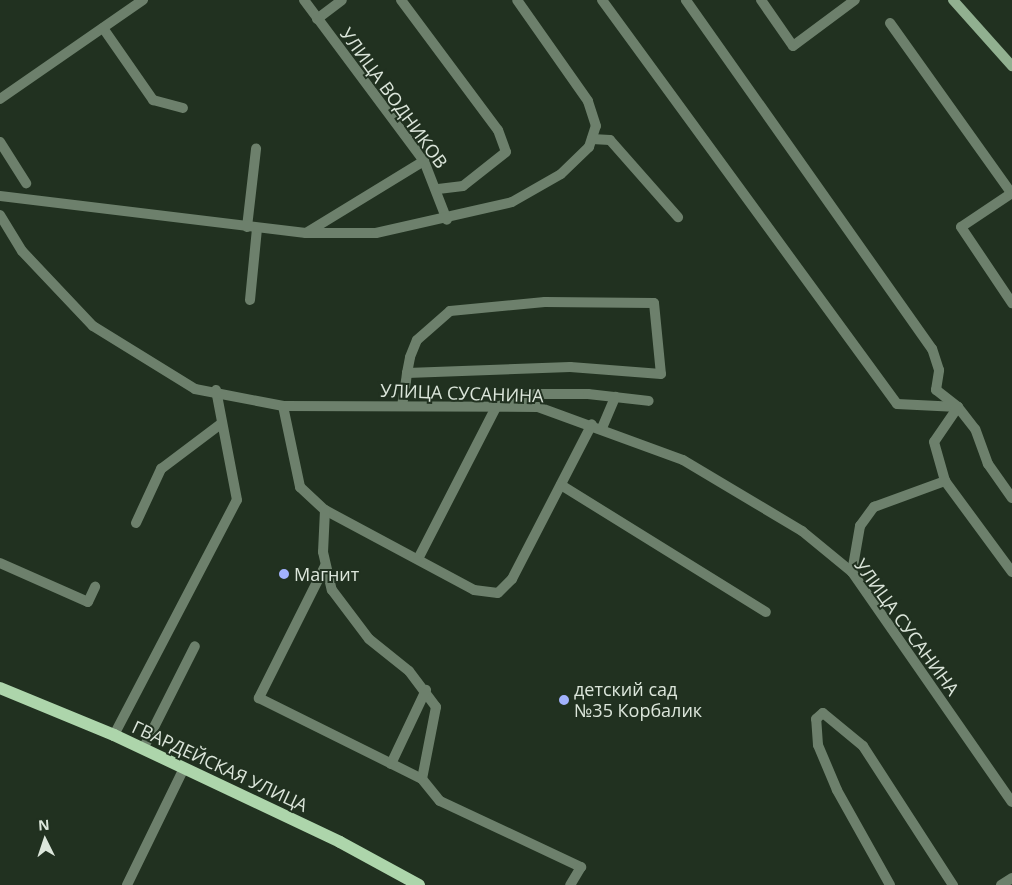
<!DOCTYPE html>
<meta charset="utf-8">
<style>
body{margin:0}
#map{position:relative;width:1012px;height:885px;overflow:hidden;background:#213120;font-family:"Open Sans",sans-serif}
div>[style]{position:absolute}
.lane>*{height:10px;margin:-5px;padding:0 5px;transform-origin:5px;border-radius:5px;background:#6d806c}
.street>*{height:10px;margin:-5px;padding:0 5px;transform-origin:5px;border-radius:5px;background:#6d806c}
.secondary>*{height:10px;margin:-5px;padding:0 5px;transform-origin:5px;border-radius:5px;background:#91b090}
.primary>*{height:12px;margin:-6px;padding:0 6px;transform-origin:6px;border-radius:6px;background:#add5ab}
.dots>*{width:14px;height:14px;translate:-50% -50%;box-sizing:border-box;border:2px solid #213120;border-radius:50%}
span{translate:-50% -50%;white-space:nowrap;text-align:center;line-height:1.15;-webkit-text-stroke:4px #213120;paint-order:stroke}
.street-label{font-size:18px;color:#dce6db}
.poi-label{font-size:18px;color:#dce6db}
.left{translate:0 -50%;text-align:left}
.north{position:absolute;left:20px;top:815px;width:50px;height:50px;-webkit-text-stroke:4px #213120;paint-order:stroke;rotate:356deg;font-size:14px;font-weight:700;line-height:20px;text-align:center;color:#dce6db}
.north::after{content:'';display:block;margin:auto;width:18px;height:22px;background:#dce6db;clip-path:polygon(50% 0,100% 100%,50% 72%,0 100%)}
</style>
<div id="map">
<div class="lane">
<div style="left:401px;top:0;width:162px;rotate:53.3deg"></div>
<div style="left:498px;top:130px;width:23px;rotate:70deg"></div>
<div style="left:506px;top:152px;width:55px;rotate:141.7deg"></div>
<div style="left:463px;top:186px;width:25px;rotate:173deg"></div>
<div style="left:602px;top:0;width:500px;rotate:53.86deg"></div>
<div style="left:897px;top:404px;width:61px;rotate:2.8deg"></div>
<div style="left:958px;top:407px;width:28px;rotate:-142deg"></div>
<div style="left:936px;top:390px;width:20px;rotate:-81deg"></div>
<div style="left:939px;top:370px;width:22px;rotate:-108deg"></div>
<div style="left:932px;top:349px;width:427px;rotate:-125.2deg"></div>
<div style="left:761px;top:0;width:56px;rotate:55.2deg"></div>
<div style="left:793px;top:46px;width:77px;rotate:-36.6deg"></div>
<div style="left:317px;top:19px;width:31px;rotate:-37deg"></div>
<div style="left:890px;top:23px;width:210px;rotate:54.5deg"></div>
<div style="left:103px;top:28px;width:88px;rotate:55.2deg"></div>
<div style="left:153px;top:100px;width:31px;rotate:15deg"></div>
<div style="left:0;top:99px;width:174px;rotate:-34.7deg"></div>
<div style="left:592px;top:139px;width:18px;rotate:3deg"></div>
<div style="left:610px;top:140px;width:103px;rotate:48.6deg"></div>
<div style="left:0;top:142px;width:49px;rotate:57.6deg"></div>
<div style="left:1012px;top:193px;width:61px;rotate:146.3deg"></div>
<div style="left:961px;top:227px;width:92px;rotate:56.1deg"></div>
<div style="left:247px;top:227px;width:79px;rotate:-83.4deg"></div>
<div style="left:306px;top:233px;width:138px;rotate:-31.4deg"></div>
<div style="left:250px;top:300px;width:72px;rotate:-84.4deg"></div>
<div style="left:283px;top:406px;width:83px;rotate:78.1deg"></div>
<div style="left:300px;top:487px;width:34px;rotate:43deg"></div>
<div style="left:325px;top:510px;width:169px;rotate:28.2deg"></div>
<div style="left:474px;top:590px;width:24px;rotate:7deg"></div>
<div style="left:498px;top:593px;width:20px;rotate:-45deg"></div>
<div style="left:512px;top:579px;width:174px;rotate:-62.7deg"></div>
<div style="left:402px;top:406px;width:25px;rotate:-81deg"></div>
<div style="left:406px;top:381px;width:8px;rotate:-83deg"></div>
<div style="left:407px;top:373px;width:16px;rotate:-79deg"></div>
<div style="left:410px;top:357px;width:18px;rotate:-68deg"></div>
<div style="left:417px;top:340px;width:44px;rotate:-41.3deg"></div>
<div style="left:450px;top:311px;width:95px;rotate:-5.4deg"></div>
<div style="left:545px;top:302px;width:109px;rotate:0.5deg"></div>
<div style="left:654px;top:303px;width:71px;rotate:84.4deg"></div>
<div style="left:661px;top:374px;width:91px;rotate:-175.6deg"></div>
<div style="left:570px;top:367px;width:163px;rotate:177.9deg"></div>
<div style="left:602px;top:428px;width:34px;rotate:-67deg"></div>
<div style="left:561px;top:485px;width:241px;rotate:31.8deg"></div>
<div style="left:1012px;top:498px;width:42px;rotate:-125.2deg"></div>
<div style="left:988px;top:464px;width:37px;rotate:-110deg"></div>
<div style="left:975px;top:429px;width:28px;rotate:-128deg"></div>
<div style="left:958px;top:407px;width:42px;rotate:124.4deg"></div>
<div style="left:934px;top:442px;width:41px;rotate:74.2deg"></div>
<div style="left:945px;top:481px;width:113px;rotate:53.6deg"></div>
<div style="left:325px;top:510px;width:42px;rotate:92.7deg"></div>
<div style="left:323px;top:552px;width:39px;rotate:77deg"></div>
<div style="left:332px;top:590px;width:61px;rotate:52.9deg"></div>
<div style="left:369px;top:639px;width:51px;rotate:38.7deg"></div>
<div style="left:409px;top:671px;width:45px;rotate:53.1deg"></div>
<div style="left:436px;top:707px;width:73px;rotate:101deg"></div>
<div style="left:422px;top:779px;width:28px;rotate:51deg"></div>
<div style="left:440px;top:801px;width:156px;rotate:25.1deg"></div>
<div style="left:581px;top:867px;width:21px;rotate:121deg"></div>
<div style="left:136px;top:523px;width:60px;rotate:-65.2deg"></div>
<div style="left:161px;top:469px;width:76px;rotate:-37deg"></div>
<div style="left:418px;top:559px;width:171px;rotate:-62.8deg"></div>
<div style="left:496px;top:407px;width:42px;rotate:-18deg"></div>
<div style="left:536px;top:394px;width:52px"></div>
<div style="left:588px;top:394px;width:61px;rotate:6.5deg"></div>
<div style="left:0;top:563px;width:96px;rotate:23.9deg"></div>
<div style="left:88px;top:602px;width:17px;rotate:-65deg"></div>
<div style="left:325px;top:566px;width:148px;rotate:116.6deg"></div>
<div style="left:259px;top:698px;width:182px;rotate:26.4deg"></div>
<div style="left:852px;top:572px;width:47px;rotate:-80.1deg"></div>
<div style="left:860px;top:526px;width:24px;rotate:-54deg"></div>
<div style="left:874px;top:507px;width:76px;rotate:-20.1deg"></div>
<div style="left:114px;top:735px;width:265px;rotate:-62.4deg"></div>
<div style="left:237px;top:500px;width:112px;rotate:-100.8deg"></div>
<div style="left:143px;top:749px;width:115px;rotate:-63.2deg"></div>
<div style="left:391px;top:764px;width:82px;rotate:-64.7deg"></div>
<div style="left:890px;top:885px;width:109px;rotate:-119.2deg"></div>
<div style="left:837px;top:790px;width:49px;rotate:-112.9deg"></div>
<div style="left:818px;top:745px;width:26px;rotate:-94deg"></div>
<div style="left:816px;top:719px;width:9px;rotate:-41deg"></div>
<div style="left:823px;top:713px;width:52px;rotate:39.5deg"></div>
<div style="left:863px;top:746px;width:166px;rotate:57.1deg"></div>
<div style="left:1001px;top:885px;width:13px;rotate:-32deg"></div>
</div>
<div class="street">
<div style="left:304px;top:0;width:201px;rotate:53.3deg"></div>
<div style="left:424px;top:161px;width:63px;rotate:68.7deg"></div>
<div style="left:0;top:196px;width:308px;rotate:6.9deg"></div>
<div style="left:306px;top:233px;width:70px"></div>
<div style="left:376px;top:233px;width:139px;rotate:-12.8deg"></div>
<div style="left:512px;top:202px;width:56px;rotate:-29.7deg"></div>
<div style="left:561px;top:174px;width:39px;rotate:-44deg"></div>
<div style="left:589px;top:147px;width:22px;rotate:-72deg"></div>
<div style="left:596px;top:126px;width:26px;rotate:-108deg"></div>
<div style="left:588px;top:101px;width:123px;rotate:-125.1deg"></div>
<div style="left:0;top:215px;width:42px;rotate:58.6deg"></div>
<div style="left:22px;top:251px;width:103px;rotate:46.6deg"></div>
<div style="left:93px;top:326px;width:120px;rotate:31.7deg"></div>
<div style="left:195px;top:389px;width:90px;rotate:10.9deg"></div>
<div style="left:283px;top:406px;width:255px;rotate:0.2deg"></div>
<div style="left:538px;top:407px;width:154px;rotate:20.1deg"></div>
<div style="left:683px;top:460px;width:139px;rotate:30.8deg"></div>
<div style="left:802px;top:531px;width:65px;rotate:39.4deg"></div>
<div style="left:852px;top:572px;width:280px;rotate:55.2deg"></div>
<div style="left:127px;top:885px;width:130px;rotate:-64deg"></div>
</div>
<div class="secondary">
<div style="left:953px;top:0;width:89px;rotate:48.2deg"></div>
</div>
<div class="primary">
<div style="left:0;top:688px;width:123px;rotate:22.4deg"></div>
<div style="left:114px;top:735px;width:250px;rotate:25.3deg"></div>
<div style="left:340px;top:842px;width:90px;rotate:28.6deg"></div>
</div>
<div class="dots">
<div style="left:284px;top:574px;background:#a2b2fd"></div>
<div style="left:564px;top:700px;background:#a2b2fd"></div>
</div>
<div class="street-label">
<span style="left:394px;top:98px;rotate:54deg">УЛИЦА ВОДНИКОВ</span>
<span style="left:462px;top:393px;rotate:2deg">УЛИЦА СУСАНИНА</span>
<span style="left:907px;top:627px;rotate:54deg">УЛИЦА СУСАНИНА</span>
<span style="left:220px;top:766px;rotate:25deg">ГВАРДЕЙСКАЯ УЛИЦА</span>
</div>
<div class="poi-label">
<span class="left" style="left:294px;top:574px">Магнит</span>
<span class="left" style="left:574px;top:700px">детский сад<br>№35 Корбалик</span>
</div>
<div class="north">N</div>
</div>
